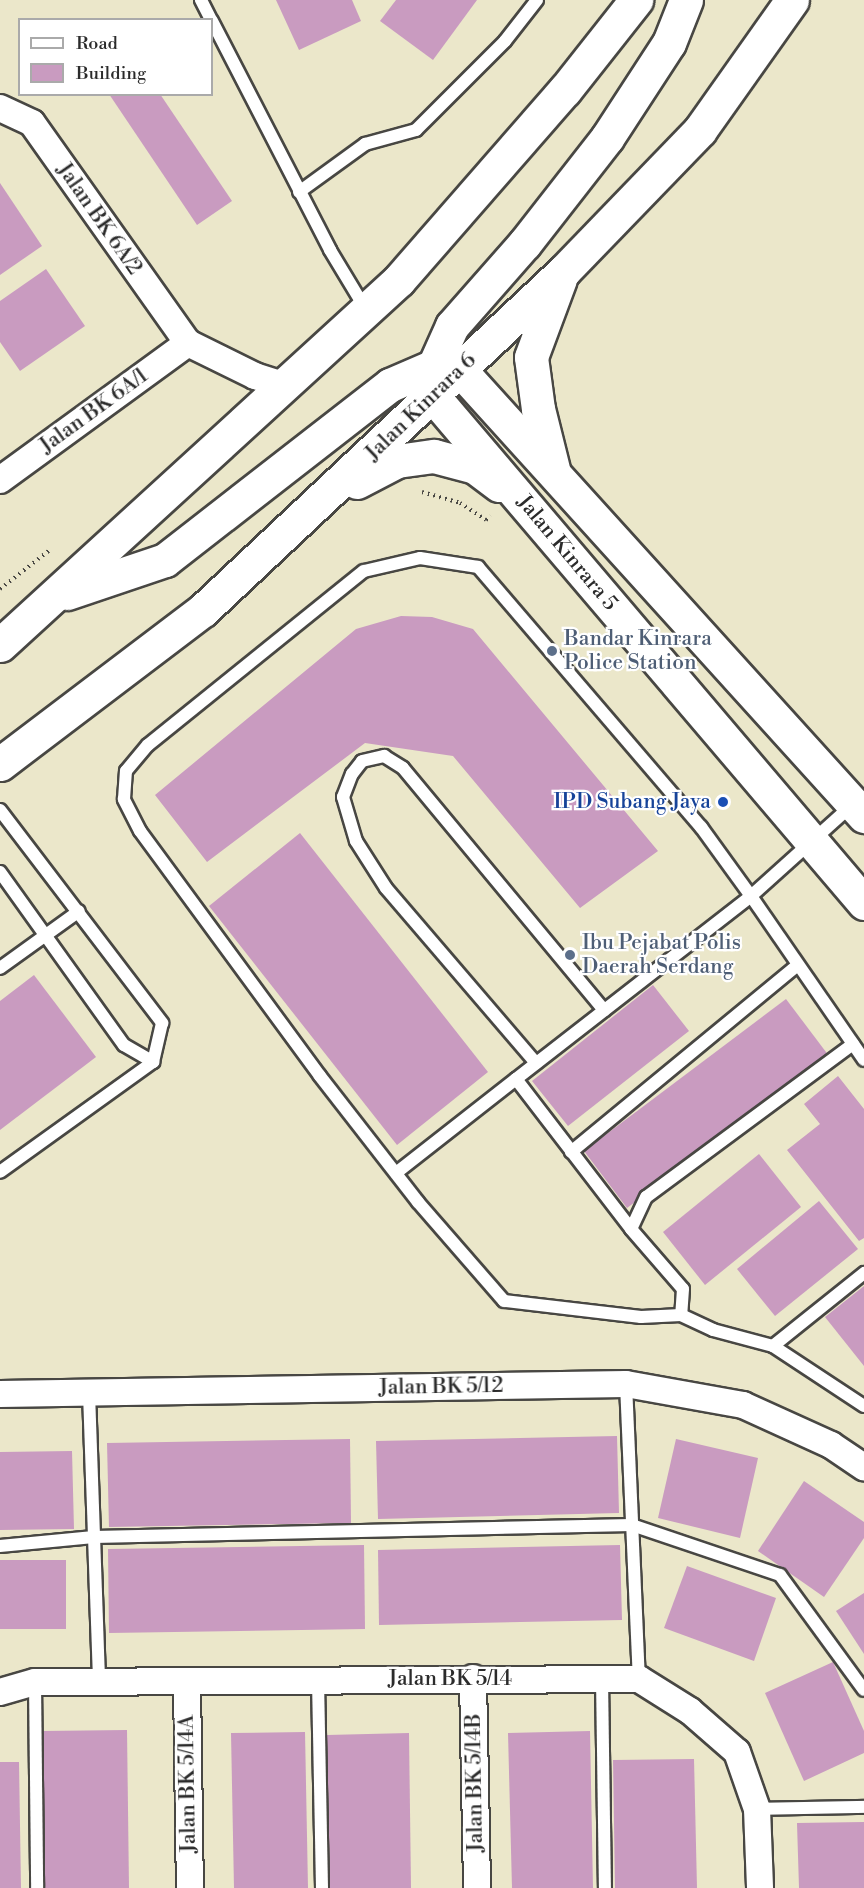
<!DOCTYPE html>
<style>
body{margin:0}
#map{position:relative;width:864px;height:1888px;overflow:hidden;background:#ebe7ca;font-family:"Libre Bodoni",serif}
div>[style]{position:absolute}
.building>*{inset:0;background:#c99bc0}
.path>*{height:4px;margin-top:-2px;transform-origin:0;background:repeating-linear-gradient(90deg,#484743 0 1.5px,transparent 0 6px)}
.roads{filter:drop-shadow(2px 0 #484743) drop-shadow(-2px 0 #484743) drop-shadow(0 2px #484743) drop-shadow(0 -2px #484743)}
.service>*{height:12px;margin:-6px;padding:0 6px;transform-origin:6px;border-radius:6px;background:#fff}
.minor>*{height:26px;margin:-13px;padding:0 13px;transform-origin:13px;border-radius:13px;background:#fff}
.secondary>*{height:33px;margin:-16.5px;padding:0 16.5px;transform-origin:16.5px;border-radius:16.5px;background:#fff}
.dots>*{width:16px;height:16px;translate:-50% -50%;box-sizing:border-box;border:3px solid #fff;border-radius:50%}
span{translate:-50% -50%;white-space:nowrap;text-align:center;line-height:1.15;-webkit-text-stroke:4.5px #fff;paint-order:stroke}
.street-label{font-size:21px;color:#2b2b2b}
.service-label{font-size:21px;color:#4e5e75}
.left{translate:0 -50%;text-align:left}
.transit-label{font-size:21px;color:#164399}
.right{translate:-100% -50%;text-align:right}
.legend{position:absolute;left:18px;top:18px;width:195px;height:78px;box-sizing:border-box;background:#fff;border:2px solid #aaa;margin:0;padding:8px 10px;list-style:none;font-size:18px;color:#2b2b2b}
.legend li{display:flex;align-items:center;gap:12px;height:30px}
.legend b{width:30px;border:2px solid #aaa}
</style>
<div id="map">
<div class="building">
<div style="clip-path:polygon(276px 0,352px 0,361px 21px,299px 50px)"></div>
<div style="clip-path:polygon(396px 0,477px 0,433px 60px,380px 21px)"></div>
<div style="clip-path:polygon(109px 94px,160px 94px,232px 201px,197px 225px)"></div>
<div style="clip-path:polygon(0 183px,42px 246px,0 275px)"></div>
<div style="clip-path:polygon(46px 269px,85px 326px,20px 371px,0 342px,0 301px)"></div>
<div style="clip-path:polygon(401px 616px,432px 617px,473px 629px,658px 851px,580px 908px,453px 756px,365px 743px,207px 862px,155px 795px,356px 629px)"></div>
<div style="clip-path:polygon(300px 833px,488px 1072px,397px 1145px,209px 906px)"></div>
<div style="clip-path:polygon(34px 975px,96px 1057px,0 1130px,0 1001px)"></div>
<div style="clip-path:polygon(653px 985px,689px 1031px,568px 1126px,532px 1081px)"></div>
<div style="clip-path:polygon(786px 999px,829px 1056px,627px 1208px,584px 1151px)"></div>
<div style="clip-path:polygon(838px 1076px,864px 1109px,864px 1238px,859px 1241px,787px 1150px,820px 1124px,804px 1104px)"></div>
<div style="clip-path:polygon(759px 1154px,801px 1207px,705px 1285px,663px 1232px)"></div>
<div style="clip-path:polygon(819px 1201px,858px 1249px,775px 1316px,737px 1269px)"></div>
<div style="clip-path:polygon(864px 1286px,864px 1366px,825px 1317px)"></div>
<div style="clip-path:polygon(617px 1436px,619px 1513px,378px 1519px,376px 1441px)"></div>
<div style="clip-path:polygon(350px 1439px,351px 1523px,109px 1527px,107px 1443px)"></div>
<div style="clip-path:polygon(676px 1439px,758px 1458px,740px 1538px,658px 1518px)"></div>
<div style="clip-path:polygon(72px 1451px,74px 1529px,0 1530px,0 1452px)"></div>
<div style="clip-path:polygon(804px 1481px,864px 1522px,864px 1538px,824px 1597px,758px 1551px)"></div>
<div style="clip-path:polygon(364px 1545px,365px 1629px,109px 1633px,108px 1549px)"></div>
<div style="clip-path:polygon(620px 1545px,622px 1620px,379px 1625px,378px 1550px)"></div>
<div style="clip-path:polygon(0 1560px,66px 1560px,66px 1629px,0 1629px)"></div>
<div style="clip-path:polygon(687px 1566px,776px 1598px,754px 1661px,664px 1628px)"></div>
<div style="clip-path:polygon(864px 1593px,864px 1654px,836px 1611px)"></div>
<div style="clip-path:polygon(833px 1662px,864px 1731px,864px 1753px,804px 1781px,765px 1693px)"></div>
<div style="clip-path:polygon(127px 1730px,129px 1888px,44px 1888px,42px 1731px)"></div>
<div style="clip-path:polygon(590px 1731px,593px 1888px,512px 1888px,508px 1733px)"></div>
<div style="clip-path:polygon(305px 1732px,308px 1888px,234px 1888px,231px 1733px)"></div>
<div style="clip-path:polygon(409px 1733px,411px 1888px,330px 1888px,327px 1735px)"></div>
<div style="clip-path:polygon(694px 1759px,697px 1888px,615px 1888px,613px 1760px)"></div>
<div style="clip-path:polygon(0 1762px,19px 1762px,21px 1888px,0 1888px)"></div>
<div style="clip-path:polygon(864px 1822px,864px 1888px,799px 1888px,797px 1823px)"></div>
</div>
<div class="path">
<div style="left:422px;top:492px;width:40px;rotate:16deg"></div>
<div style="left:460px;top:503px;width:31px;rotate:33deg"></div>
<div style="left:486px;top:520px;width:6px;rotate:-39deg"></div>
<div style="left:0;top:589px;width:65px;rotate:-38.1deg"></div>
</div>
<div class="roads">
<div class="service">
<div style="left:201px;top:0;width:22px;rotate:63deg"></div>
<div style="left:212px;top:21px;width:258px;rotate:62.7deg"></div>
<div style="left:330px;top:250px;width:68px;rotate:58.9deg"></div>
<div style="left:299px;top:192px;width:82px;rotate:-36deg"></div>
<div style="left:365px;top:144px;width:53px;rotate:-15.4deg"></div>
<div style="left:416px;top:130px;width:126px;rotate:-45deg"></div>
<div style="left:505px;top:41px;width:52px;rotate:-52deg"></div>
<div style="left:0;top:810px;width:268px;rotate:52.7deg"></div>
<div style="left:162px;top:1023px;width:40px;rotate:103deg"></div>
<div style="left:153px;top:1062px;width:188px;rotate:144.3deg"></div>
<div style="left:0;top:872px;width:213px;rotate:54.4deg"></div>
<div style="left:124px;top:1045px;width:34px;rotate:30deg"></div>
<div style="left:0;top:968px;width:97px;rotate:-35.8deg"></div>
<div style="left:853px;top:1044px;width:257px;rotate:143.5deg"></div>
<div style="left:646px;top:1197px;width:35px;rotate:115deg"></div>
<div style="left:631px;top:1229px;width:79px;rotate:49.1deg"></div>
<div style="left:683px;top:1289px;width:26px;rotate:94deg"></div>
<div style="left:681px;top:1315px;width:40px;rotate:177.1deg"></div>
<div style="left:641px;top:1317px;width:138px;rotate:-173.3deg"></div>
<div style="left:504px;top:1301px;width:131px;rotate:-131deg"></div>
<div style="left:418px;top:1202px;width:160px;rotate:-127.9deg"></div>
<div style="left:320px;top:1076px;width:304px;rotate:-126.3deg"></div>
<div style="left:140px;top:831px;width:36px;rotate:-117deg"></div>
<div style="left:124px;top:799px;width:28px;rotate:-86deg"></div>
<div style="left:126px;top:771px;width:34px;rotate:-50deg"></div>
<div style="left:148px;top:745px;width:277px;rotate:-38.9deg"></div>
<div style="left:364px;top:571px;width:57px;rotate:-13.1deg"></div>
<div style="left:420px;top:558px;width:59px;rotate:8.8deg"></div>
<div style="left:478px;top:567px;width:343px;rotate:49.4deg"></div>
<div style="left:701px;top:827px;width:85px;rotate:54.1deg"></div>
<div style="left:751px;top:896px;width:199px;rotate:55.4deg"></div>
<div style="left:536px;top:1063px;width:230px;rotate:-130.6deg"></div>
<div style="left:386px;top:888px;width:56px;rotate:-122.6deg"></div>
<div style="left:356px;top:841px;width:46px;rotate:-106.5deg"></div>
<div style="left:343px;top:797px;width:25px;rotate:-69deg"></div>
<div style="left:352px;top:774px;width:16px;rotate:-52deg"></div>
<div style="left:362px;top:761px;width:23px;rotate:-13deg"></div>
<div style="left:384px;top:756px;width:22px;rotate:32deg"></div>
<div style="left:403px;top:768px;width:315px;rotate:50.3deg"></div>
<div style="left:516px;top:1079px;width:298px;rotate:-37.9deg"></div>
<div style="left:751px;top:896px;width:136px;rotate:-42deg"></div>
<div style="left:571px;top:1152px;width:294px;rotate:-39.5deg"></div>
<div style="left:396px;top:1173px;width:152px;rotate:-38.1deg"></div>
<div style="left:516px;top:1079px;width:189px;rotate:52.5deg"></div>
<div style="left:681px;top:1315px;width:35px;rotate:25deg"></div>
<div style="left:713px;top:1330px;width:62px;rotate:14.9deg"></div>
<div style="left:773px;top:1346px;width:109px;rotate:33.4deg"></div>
<div style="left:773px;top:1346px;width:117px;rotate:-38.7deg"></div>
<div style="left:626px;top:1384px;width:295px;rotate:87.5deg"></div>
<div style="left:89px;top:1393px;width:289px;rotate:88deg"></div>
<div style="left:0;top:1546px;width:94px;rotate:-5.5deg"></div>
<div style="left:94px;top:1537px;width:538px;rotate:-1.28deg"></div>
<div style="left:632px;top:1525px;width:156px;rotate:18.7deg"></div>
<div style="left:780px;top:1575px;width:142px;rotate:53.9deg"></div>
<div style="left:602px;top:1678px;width:210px;rotate:89.2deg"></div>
<div style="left:318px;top:1680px;width:208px;rotate:88.9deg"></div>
<div style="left:35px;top:1682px;width:206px;rotate:89.4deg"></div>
<div style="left:757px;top:1809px;width:107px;rotate:-1.1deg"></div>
</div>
<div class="minor">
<div style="left:0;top:108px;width:35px;rotate:25deg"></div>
<div style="left:32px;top:123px;width:270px;rotate:54.7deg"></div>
<div style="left:188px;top:343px;width:75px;rotate:26.2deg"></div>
<div style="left:255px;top:376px;width:33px;rotate:18deg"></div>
<div style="left:0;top:480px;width:233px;rotate:-36.1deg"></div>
<div style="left:0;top:1394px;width:626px;rotate:-0.92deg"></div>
<div style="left:626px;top:1384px;width:119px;rotate:10.2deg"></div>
<div style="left:743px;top:1405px;width:97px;rotate:24.4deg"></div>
<div style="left:831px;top:1445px;width:40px;rotate:34deg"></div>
<div style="left:473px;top:1678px;width:210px;rotate:88.9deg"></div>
<div style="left:187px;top:1681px;width:207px;rotate:89.2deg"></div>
<div style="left:0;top:1692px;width:36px;rotate:-16deg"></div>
<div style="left:35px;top:1682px;width:604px;rotate:-0.28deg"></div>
<div style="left:639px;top:1679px;width:60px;rotate:32.1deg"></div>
<div style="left:690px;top:1711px;width:62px;rotate:41.1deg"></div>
<div style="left:737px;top:1752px;width:60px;rotate:70.7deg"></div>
<div style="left:757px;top:1809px;width:79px;rotate:87.8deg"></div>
</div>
<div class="secondary">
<div style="left:460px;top:370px;width:602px;rotate:47.83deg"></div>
<div style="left:433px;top:387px;width:21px;rotate:-87deg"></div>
<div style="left:434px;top:366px;width:44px;rotate:-65.8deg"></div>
<div style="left:452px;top:326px;width:111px;rotate:-48.7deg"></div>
<div style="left:525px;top:243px;width:133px;rotate:-52deg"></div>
<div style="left:607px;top:138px;width:113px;rotate:-56.9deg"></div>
<div style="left:669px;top:43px;width:46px;rotate:-68.4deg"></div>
<div style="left:432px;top:395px;width:667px;rotate:49.62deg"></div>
<div style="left:553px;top:469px;width:62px;rotate:-104deg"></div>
<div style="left:538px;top:409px;width:52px;rotate:-97.7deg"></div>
<div style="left:531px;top:357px;width:83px;rotate:-69.6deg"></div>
<div style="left:357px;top:482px;width:45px;rotate:-27.7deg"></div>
<div style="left:397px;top:461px;width:37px;rotate:-8deg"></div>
<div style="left:434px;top:456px;width:42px;rotate:15deg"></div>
<div style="left:475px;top:467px;width:30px;rotate:37deg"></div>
<div style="left:67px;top:593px;width:103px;rotate:-18.6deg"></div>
<div style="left:165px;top:560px;width:285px;rotate:-37.9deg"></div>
<div style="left:390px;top:385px;width:48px;rotate:-23.4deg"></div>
<div style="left:434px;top:366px;width:26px;rotate:9deg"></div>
<div style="left:0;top:645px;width:541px;rotate:-42.45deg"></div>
<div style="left:399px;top:280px;width:252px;rotate:-48.9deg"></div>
<div style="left:565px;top:90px;width:115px;rotate:-51.7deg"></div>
<div style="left:0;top:764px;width:255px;rotate:-37.2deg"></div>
<div style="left:203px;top:610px;width:494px;rotate:-43.2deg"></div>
<div style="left:563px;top:272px;width:197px;rotate:-46deg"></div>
<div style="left:700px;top:130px;width:159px;rotate:-54.7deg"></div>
</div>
</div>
<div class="dots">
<div style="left:552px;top:651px;background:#5c6f8a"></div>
<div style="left:723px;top:802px;background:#1a4fb4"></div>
<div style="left:570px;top:955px;background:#5c6f8a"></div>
</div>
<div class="street-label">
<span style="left:99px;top:219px;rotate:55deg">Jalan BK 6A/2</span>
<span style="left:421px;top:407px;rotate:-44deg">Jalan Kinrara 6</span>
<span style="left:94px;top:411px;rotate:-36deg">Jalan BK 6A/1</span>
<span style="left:567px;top:553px;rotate:50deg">Jalan Kinrara 5</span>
<span style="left:441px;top:1387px;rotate:-1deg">Jalan BK 5/12</span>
<span style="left:450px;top:1679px">Jalan BK 5/14</span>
<span style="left:475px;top:1783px;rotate:-91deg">Jalan BK 5/14B</span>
<span style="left:188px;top:1784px;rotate:-91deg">Jalan BK 5/14A</span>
</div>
<div class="service-label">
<span class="left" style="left:564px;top:651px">Bandar Kinrara<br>Police Station</span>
<span class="left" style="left:582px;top:955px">Ibu Pejabat Polis<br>Daerah Serdang</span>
</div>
<div class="transit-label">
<span class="right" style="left:711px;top:802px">IPD Subang Jaya</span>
</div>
<ul class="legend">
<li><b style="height:8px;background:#fff"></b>Road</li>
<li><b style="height:16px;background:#c99bc0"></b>Building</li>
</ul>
</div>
